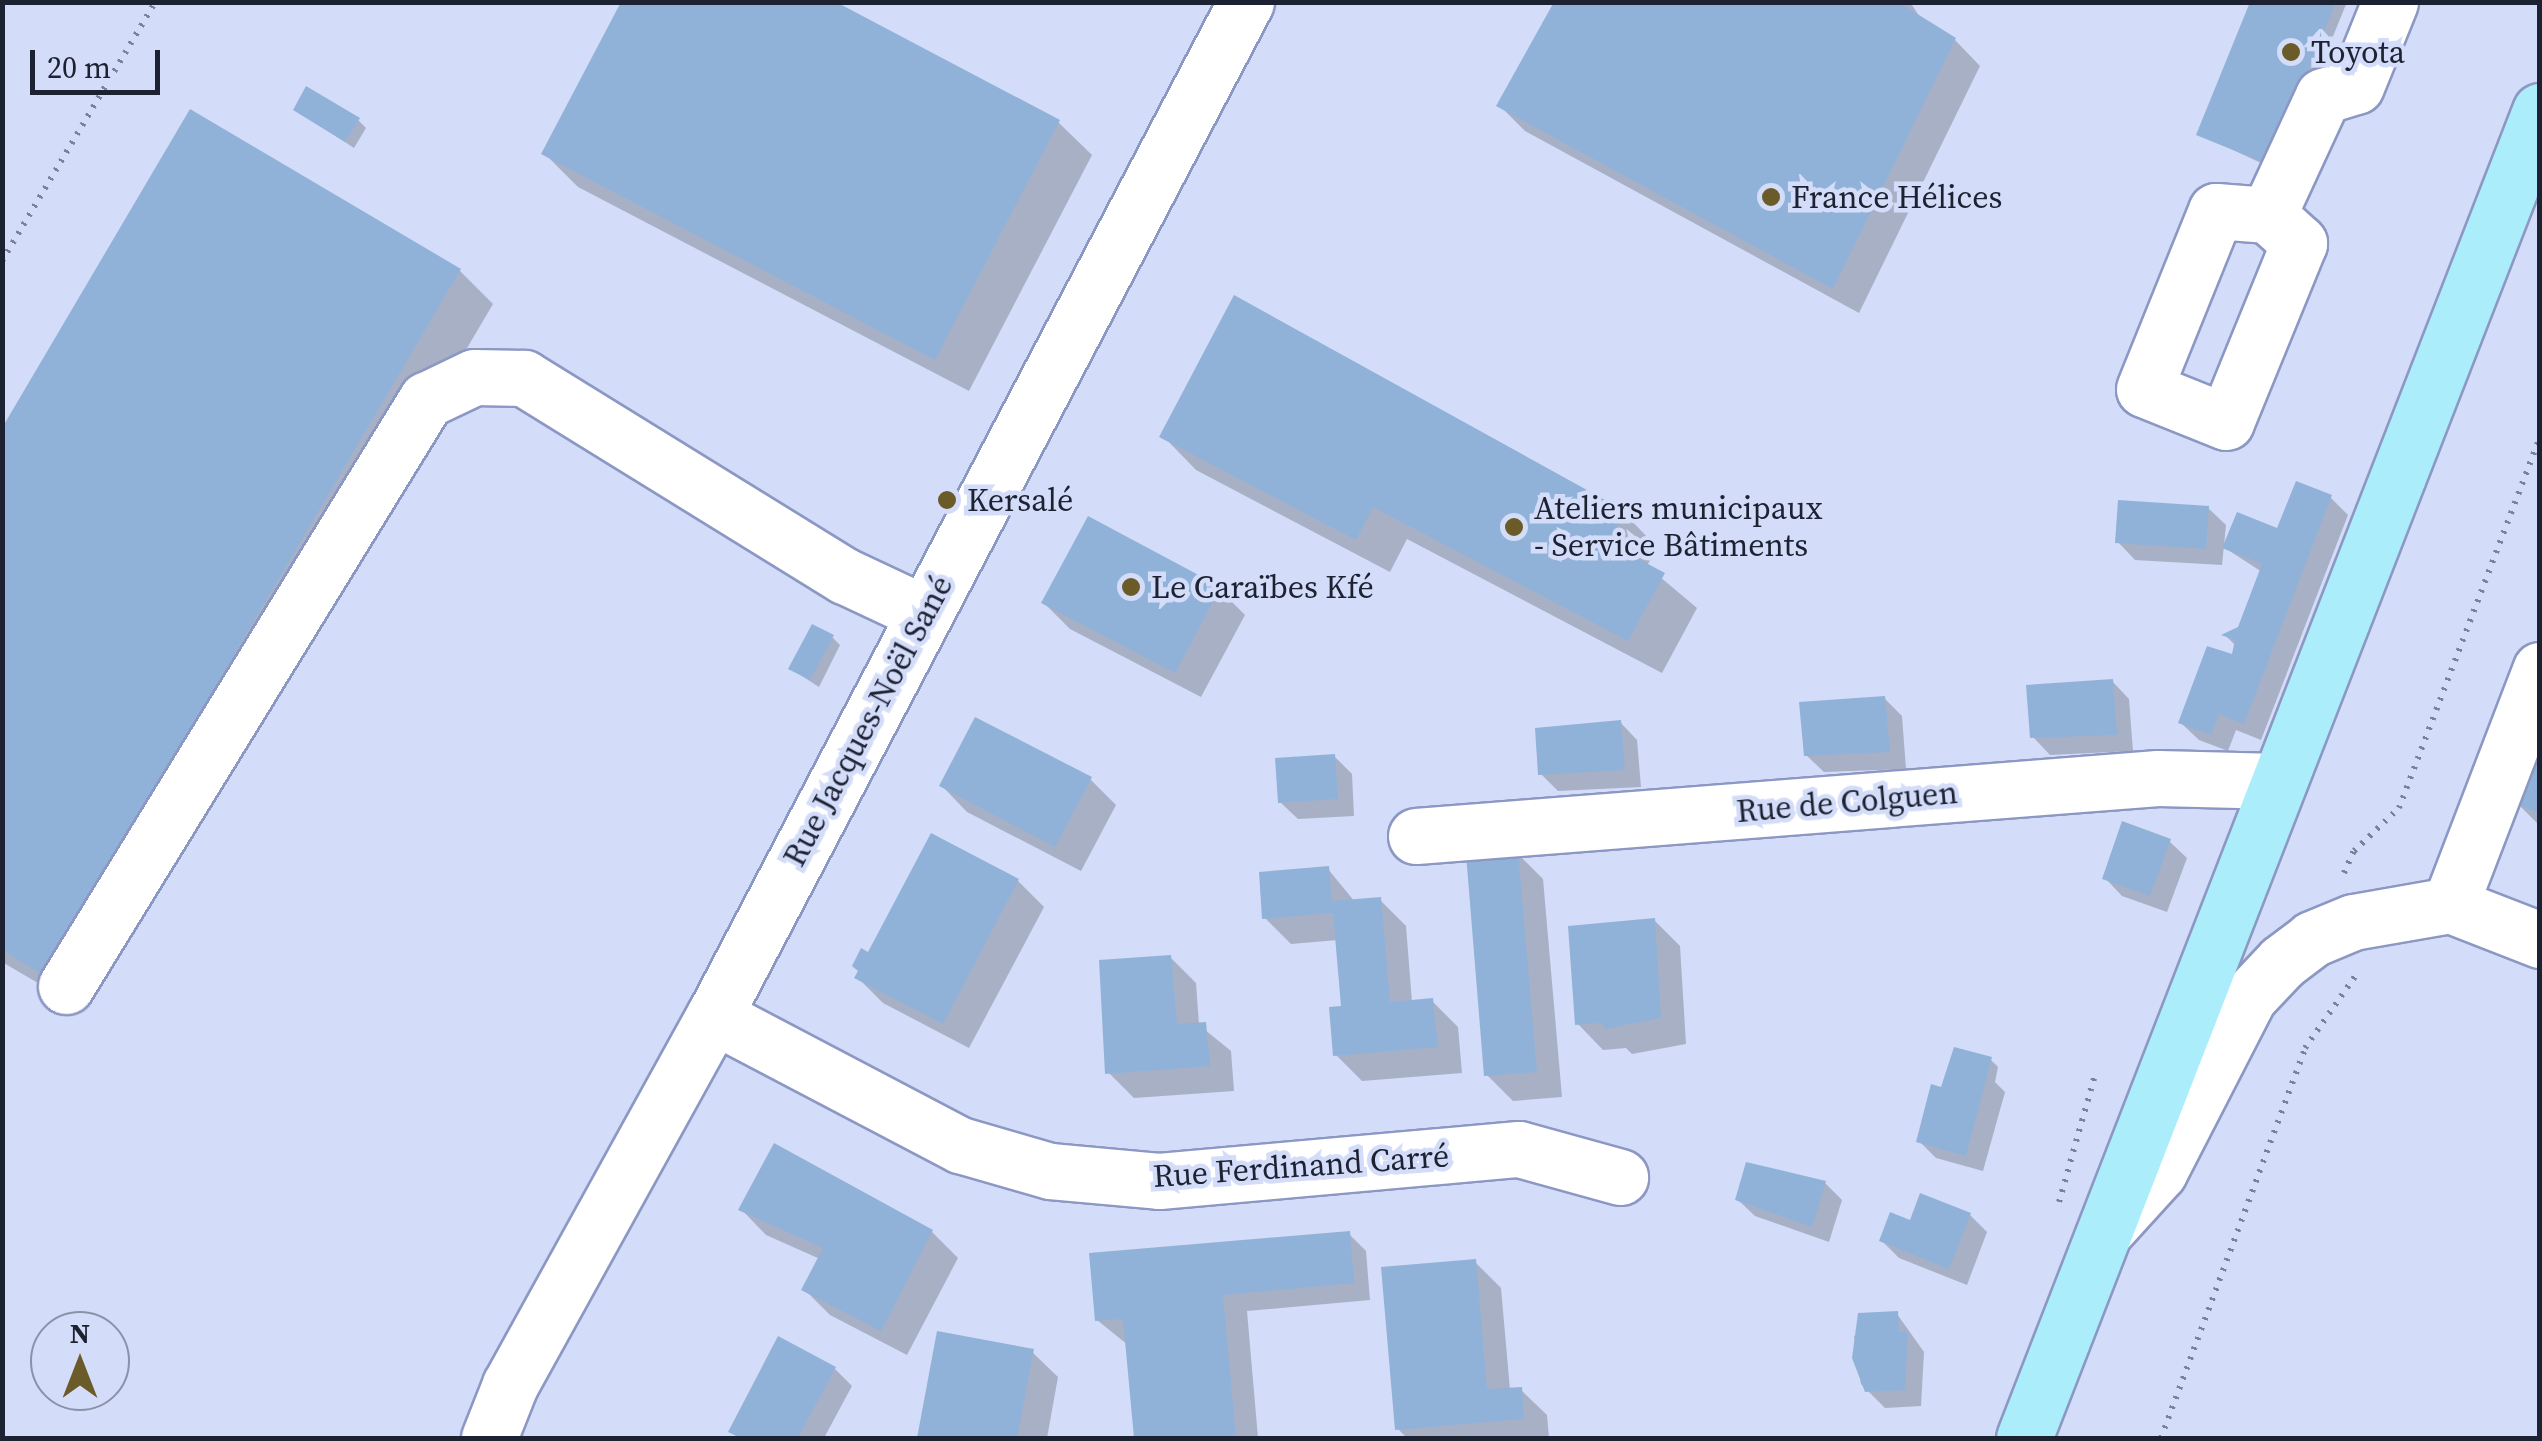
<!DOCTYPE html>
<meta charset="utf-8">
<style>
body{margin:0}
#map{position:relative;width:2542px;height:1441px;overflow:hidden;background:#d3dcf8;font-family:"Source Serif 4",serif}
div>[style]{position:absolute}
.shadow>*{inset:0;background:#0003}
.building>*{inset:0;background:#91b2d8}
.path>*{height:6px;margin-top:-3px;transform-origin:0;background:repeating-linear-gradient(90deg,#7b8298 0 2.5px,transparent 0 10.5px)}
.roads{filter:drop-shadow(2px 0 #8c98c4) drop-shadow(-2px 0 #8c98c4) drop-shadow(0 2px #8c98c4) drop-shadow(0 -2px #8c98c4)}
.minor>*{height:55px;margin:-27.5px;padding:0 27.5px;transform-origin:27.5px;border-radius:27.5px;background:#fff}
.major>*{height:55px;margin:-27.5px;padding:0 27.5px;transform-origin:27.5px;border-radius:27.5px;background:#abedfa}
.dots>*{width:28px;height:28px;translate:-50% -50%;box-sizing:border-box;border:5px solid #d3dcf8;border-radius:50%}
span{translate:-50% -50%;white-space:nowrap;text-align:center;line-height:1.15;-webkit-text-stroke:9px #d3dcf8;paint-order:stroke}
.poi-label{font-size:32px;color:#1d2233}
.left{translate:0 -50%;text-align:left}
.street-label{font-size:32px;color:#1d2233}
.frame{position:absolute;inset:0;border:5px solid #1d2233;pointer-events:none}
.north{position:absolute;left:30px;top:1311px;width:100px;height:100px;box-sizing:border-box;background:#d3dcf8;border:2px solid #8a92a9;border-radius:50%;rotate:0deg;font-size:28px;font-weight:700;line-height:40px;text-align:center;color:#1d2233}
.north::after{content:'';display:block;margin:auto;width:35px;height:45px;background:#6b5b28;clip-path:polygon(50% 0,100% 100%,50% 72%,0 100%)}
.scale{position:absolute;left:30px;top:50px;width:130px;height:45px;box-sizing:border-box;border:5px solid #1d2233;border-top:0;padding-left:12px;font-size:30px;line-height:35px;white-space:nowrap;color:#1d2233;-webkit-text-stroke:8px #d3dcf8;paint-order:stroke}
</style>
<div id="map">
<div class="shadow">
<div style="clip-path:polygon(1557px 2px,1910px 2px,1925px 25px,1955px 40px,1980px 66px,1859px 313px,1525px 131px,1499px 105px)"></div>
<div style="clip-path:polygon(2252px 2px,2347px 2px,2278px 171px,2199px 134px)"></div>
<div style="clip-path:polygon(296px 110px,358px 120px,366px 128px,354px 148px)"></div>
<div style="clip-path:polygon(191px 113px,460px 271px,493px 304px,79px 1007px,2px 962px,2px 432px)"></div>
<div style="clip-path:polygon(1058px 122px,1092px 155px,969px 391px,578px 187px,545px 154px)"></div>
<div style="clip-path:polygon(1235px 299px,1624px 513px,1657px 547px,1647px 566px,1697px 608px,1662px 673px,1407px 539px,1390px 572px,1196px 470px,1163px 436px)"></div>
<div style="clip-path:polygon(2330px 497px,2348px 515px,2261px 740px,2236px 730px,2228px 751px,2199px 740px,2181px 723px,2234px 658px,2236px 646px,2226px 636px,2240px 629px,2262px 572px,2225px 548px,2278px 531px)"></div>
<div style="clip-path:polygon(2208px 508px,2226px 525px,2222px 565px,2135px 560px,2118px 542px)"></div>
<div style="clip-path:polygon(1219px 589px,1245px 615px,1201px 697px,1070px 629px,1044px 603px)"></div>
<div style="clip-path:polygon(832px 637px,840px 645px,819px 687px,791px 669px)"></div>
<div style="clip-path:polygon(2112px 681px,2129px 699px,2133px 751px,2050px 755px,2033px 737px)"></div>
<div style="clip-path:polygon(1884px 698px,1902px 716px,1906px 769px,1824px 772px,1806px 755px)"></div>
<div style="clip-path:polygon(1620px 722px,1637px 740px,1641px 787px,1558px 791px,1541px 774px)"></div>
<div style="clip-path:polygon(2540px 745px,2540px 826px,2517px 803px)"></div>
<div style="clip-path:polygon(1334px 756px,1352px 774px,1354px 816px,1298px 819px,1280px 802px)"></div>
<div style="clip-path:polygon(1090px 779px,1116px 805px,1081px 871px,967px 812px,942px 786px)"></div>
<div style="clip-path:polygon(932px 836px,1018px 881px,1044px 907px,969px 1048px,883px 1003px,857px 977px)"></div>
<div style="clip-path:polygon(2169px 841px,2187px 858px,2167px 912px,2122px 896px,2105px 878px)"></div>
<div style="clip-path:polygon(1517px 853px,1543px 879px,1562px 1097px,1513px 1101px,1487px 1075px)"></div>
<div style="clip-path:polygon(1328px 869px,1355px 902px,1380px 900px,1406px 926px,1412px 1002px,1432px 1001px,1458px 1027px,1462px 1073px,1362px 1081px,1336px 1055px,1344px 1008px,1338px 940px,1291px 944px,1265px 918px)"></div>
<div style="clip-path:polygon(1654px 920px,1680px 946px,1686px 1044px,1632px 1054px,1626px 1048px,1603px 1050px,1578px 1024px)"></div>
<div style="clip-path:polygon(1170px 957px,1196px 983px,1199px 1025px,1231px 1051px,1234px 1091px,1134px 1098px,1108px 1072px)"></div>
<div style="clip-path:polygon(1990px 1059px,1998px 1067px,1995px 1082px,2005px 1092px,1983px 1171px,1936px 1158px,1919px 1141px,1943px 1090px)"></div>
<div style="clip-path:polygon(1825px 1183px,1842px 1200px,1829px 1242px,1755px 1216px,1737px 1199px)"></div>
<div style="clip-path:polygon(741px 1209px,932px 1232px,958px 1258px,907px 1355px,830px 1315px,804px 1289px,820px 1259px,766px 1235px)"></div>
<div style="clip-path:polygon(1970px 1215px,1987px 1232px,1967px 1285px,1899px 1258px,1882px 1241px,1912px 1223px)"></div>
<div style="clip-path:polygon(1349px 1234px,1366px 1251px,1370px 1300px,1247px 1311px,1258px 1438px,1136px 1438px,1128px 1345px,1097px 1320px)"></div>
<div style="clip-path:polygon(1475px 1262px,1501px 1288px,1510px 1390px,1521px 1390px,1547px 1415px,1549px 1438px,1407px 1438px,1398px 1429px)"></div>
<div style="clip-path:polygon(1897px 1314px,1924px 1352px,1921px 1406px,1885px 1408px,1861px 1384px,1854px 1336px)"></div>
<div style="clip-path:polygon(939px 1334px,1032px 1352px,1058px 1377px,1047px 1438px,920px 1438px)"></div>
<div style="clip-path:polygon(835px 1369px,852px 1386px,824px 1438px,738px 1438px,731px 1431px)"></div>
</div>
<div class="building">
<div style="clip-path:polygon(621px 2px,836px 2px,1060px 120px,935px 360px,541px 154px)"></div>
<div style="clip-path:polygon(1554px 2px,1898px 2px,1956px 38px,1833px 289px,1496px 106px)"></div>
<div style="clip-path:polygon(2250px 2px,2336px 2px,2270px 165px,2196px 135px)"></div>
<div style="clip-path:polygon(306px 86px,360px 118px,345px 142px,293px 110px)"></div>
<div style="clip-path:polygon(190px 109px,461px 269px,45px 976px,2px 950px,2px 428px)"></div>
<div style="clip-path:polygon(1234px 295px,1625px 511px,1608px 543px,1665px 573px,1628px 641px,1373px 507px,1356px 540px,1159px 437px)"></div>
<div style="clip-path:polygon(2296px 481px,2332px 495px,2244px 724px,2219px 714px,2211px 735px,2178px 723px,2207px 646px,2232px 654px,2235px 640px,2221px 635px,2238px 627px,2262px 564px,2222px 548px,2237px 512px,2277px 528px)"></div>
<div style="clip-path:polygon(2118px 500px,2209px 506px,2206px 549px,2115px 543px)"></div>
<div style="clip-path:polygon(1088px 516px,1221px 587px,1175px 673px,1041px 603px)"></div>
<div style="clip-path:polygon(812px 624px,834px 635px,810px 680px,788px 669px)"></div>
<div style="clip-path:polygon(2113px 679px,2117px 735px,2030px 738px,2026px 685px)"></div>
<div style="clip-path:polygon(1885px 696px,1890px 752px,1804px 756px,1799px 702px)"></div>
<div style="clip-path:polygon(975px 717px,1092px 777px,1055px 847px,939px 786px)"></div>
<div style="clip-path:polygon(1621px 720px,1625px 770px,1538px 775px,1535px 728px)"></div>
<div style="clip-path:polygon(2540px 738px,2540px 813px,2514px 804px)"></div>
<div style="clip-path:polygon(1335px 754px,1338px 799px,1278px 803px,1275px 758px)"></div>
<div style="clip-path:polygon(2122px 821px,2171px 839px,2150px 896px,2102px 879px)"></div>
<div style="clip-path:polygon(931px 833px,1019px 879px,943px 1024px,854px 978px,858px 971px,852px 966px,861px 948px,868px 952px)"></div>
<div style="clip-path:polygon(1518px 850px,1537px 1072px,1484px 1076px,1466px 854px)"></div>
<div style="clip-path:polygon(1329px 866px,1332px 901px,1381px 897px,1390px 1002px,1433px 998px,1438px 1047px,1333px 1056px,1329px 1007px,1341px 1006px,1333px 913px,1262px 919px,1259px 872px)"></div>
<div style="clip-path:polygon(1655px 918px,1661px 1018px,1604px 1029px,1603px 1023px,1575px 1025px,1568px 926px)"></div>
<div style="clip-path:polygon(1171px 955px,1177px 1024px,1206px 1022px,1210px 1066px,1105px 1074px,1099px 960px)"></div>
<div style="clip-path:polygon(1954px 1047px,1992px 1057px,1966px 1156px,1916px 1142px,1931px 1084px,1941px 1087px)"></div>
<div style="clip-path:polygon(774px 1143px,933px 1230px,881px 1331px,801px 1290px,823px 1248px,738px 1210px)"></div>
<div style="clip-path:polygon(1746px 1162px,1826px 1181px,1812px 1227px,1735px 1200px)"></div>
<div style="clip-path:polygon(1920px 1193px,1971px 1213px,1949px 1269px,1879px 1241px,1890px 1212px,1910px 1220px)"></div>
<div style="clip-path:polygon(1350px 1231px,1354px 1283px,1223px 1295px,1236px 1438px,1134px 1438px,1123px 1319px,1095px 1321px,1089px 1253px)"></div>
<div style="clip-path:polygon(1476px 1259px,1487px 1389px,1522px 1387px,1524px 1419px,1395px 1430px,1381px 1267px)"></div>
<div style="clip-path:polygon(1898px 1311px,1899px 1332px,1908px 1332px,1905px 1390px,1865px 1392px,1852px 1358px,1858px 1313px)"></div>
<div style="clip-path:polygon(937px 1331px,1034px 1349px,1017px 1438px,917px 1438px)"></div>
<div style="clip-path:polygon(778px 1336px,836px 1367px,798px 1438px,741px 1438px,728px 1432px)"></div>
</div>
<div class="path">
<div style="left:2px;top:261px;width:301px;rotate:-59.4deg"></div>
<div style="left:2344px;top:873px;width:24px;rotate:-66deg"></div>
<div style="left:2354px;top:851px;width:62px;rotate:-43.7deg"></div>
<div style="left:2399px;top:808px;width:397px;rotate:-69.2deg"></div>
<div style="left:2059px;top:1202px;width:129px;rotate:-74.2deg"></div>
<div style="left:2161px;top:1438px;width:416px;rotate:-69.7deg"></div>
<div style="left:2305px;top:1048px;width:93px;rotate:-55.1deg"></div>
</div>
<div class="roads">
<div class="minor">
<div style="left:2216px;top:211px;width:52px;rotate:4.4deg"></div>
<div style="left:2268px;top:215px;width:42px;rotate:42.1deg"></div>
<div style="left:2299px;top:243px;width:193px;rotate:112.2deg"></div>
<div style="left:2226px;top:422px;width:88px;rotate:-158.1deg"></div>
<div style="left:2144px;top:389px;width:192px;rotate:-68deg"></div>
<div style="left:2268px;top:215px;width:131px;rotate:-65.2deg"></div>
<div style="left:2323px;top:96px;width:34px;rotate:-17deg"></div>
<div style="left:2356px;top:86px;width:91px;rotate:-68deg"></div>
<div style="left:1416px;top:836px;width:744px;rotate:-4.47deg"></div>
<div style="left:2158px;top:778px;width:121px;rotate:1.4deg"></div>
<div style="left:2450px;top:905px;width:252px;rotate:-69deg"></div>
<div style="left:2450px;top:905px;width:97px;rotate:21.3deg"></div>
<div style="left:66px;top:986px;width:688px;rotate:-58.44deg"></div>
<div style="left:426px;top:400px;width:53px;rotate:-25.6deg"></div>
<div style="left:474px;top:377px;width:50px;rotate:1.1deg"></div>
<div style="left:524px;top:378px;width:377px;rotate:31.7deg"></div>
<div style="left:845px;top:576px;width:87px;rotate:25.1deg"></div>
<div style="left:714px;top:1016px;width:278px;rotate:27.7deg"></div>
<div style="left:960px;top:1145px;width:94px;rotate:16.1deg"></div>
<div style="left:1050px;top:1171px;width:109px;rotate:5.2deg"></div>
<div style="left:1159px;top:1181px;width:361px;rotate:-5.1deg"></div>
<div style="left:1519px;top:1149px;width:105px;rotate:15.5deg"></div>
<div style="left:2108px;top:1228px;width:76px;rotate:-47.7deg"></div>
<div style="left:2159px;top:1172px;width:197px;rotate:-62.8deg"></div>
<div style="left:2249px;top:997px;width:48px;rotate:-46.7deg"></div>
<div style="left:2282px;top:962px;width:38px;rotate:-37deg"></div>
<div style="left:2312px;top:939px;width:44px;rotate:-22.5deg"></div>
<div style="left:2353px;top:922px;width:98px;rotate:-9.9deg"></div>
<div style="left:489px;top:1438px;width:57px;rotate:-68.4deg"></div>
<div style="left:510px;top:1385px;width:422px;rotate:-61.1deg"></div>
<div style="left:714px;top:1016px;width:1145px;rotate:-62.32deg"></div>
</div>
<div class="major">
<div style="left:2024px;top:1438px;width:1424px;rotate:-68.75deg"></div>
</div>
</div>
<div class="dots">
<div style="left:2291px;top:52px;background:#6b5b28"></div>
<div style="left:1771px;top:197px;background:#6b5b28"></div>
<div style="left:947px;top:500px;background:#6b5b28"></div>
<div style="left:1514px;top:527px;background:#6b5b28"></div>
<div style="left:1131px;top:587px;background:#6b5b28"></div>
</div>
<div class="poi-label">
<span class="left" style="left:2311px;top:52px">Toyota</span>
<span class="left" style="left:1791px;top:197px">France Hélices</span>
<span class="left" style="left:967px;top:500px">Kersalé</span>
<span class="left" style="left:1534px;top:527px">Ateliers municipaux<br>- Service Bâtiments</span>
<span class="left" style="left:1151px;top:587px">Le Caraïbes Kfé</span>
</div>
<div class="street-label">
<span style="left:868px;top:721px;rotate:-62deg">Rue Jacques-Noël Sané</span>
<span style="left:1847px;top:802px;rotate:-5deg">Rue de Colguen</span>
<span style="left:1301px;top:1166px;rotate:-4deg">Rue Ferdinand Carré</span>
</div>
<div class="frame"></div>
<div class="north">N</div>
<div class="scale">20 m</div>
</div>
